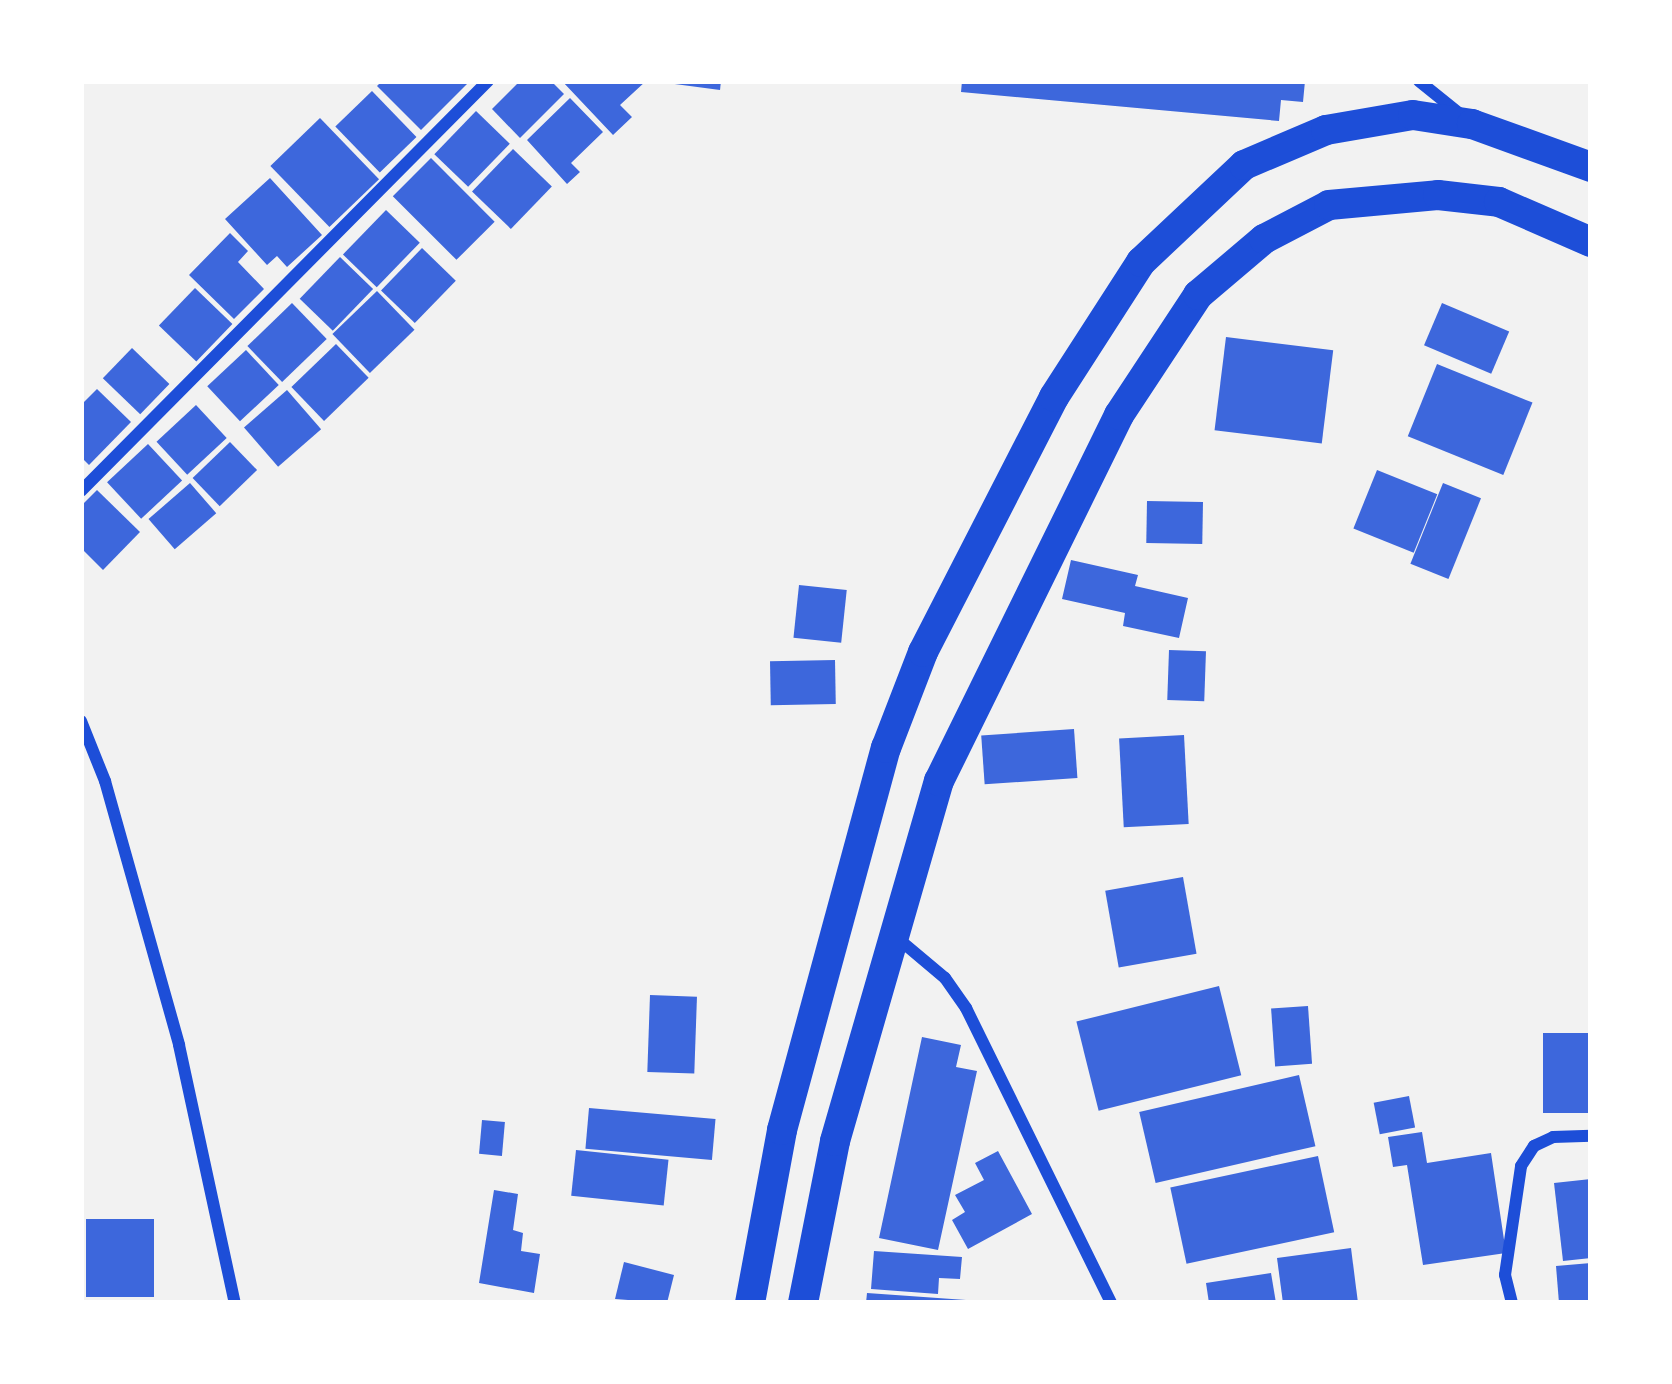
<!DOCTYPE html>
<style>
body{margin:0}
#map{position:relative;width:1672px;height:1384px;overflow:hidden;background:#f2f2f2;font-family:"Exo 2",sans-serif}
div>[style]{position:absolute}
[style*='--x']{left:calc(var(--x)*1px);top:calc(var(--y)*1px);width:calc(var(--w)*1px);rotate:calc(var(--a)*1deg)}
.building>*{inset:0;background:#3d67dc;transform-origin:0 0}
.minor>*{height:12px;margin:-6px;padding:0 6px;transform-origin:6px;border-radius:6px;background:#1d4ed8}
.trunk>*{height:30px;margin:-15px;padding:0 15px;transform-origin:15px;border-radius:15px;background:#1d4ed8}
span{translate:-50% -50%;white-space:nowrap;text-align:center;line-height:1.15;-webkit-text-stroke:9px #fff;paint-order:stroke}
.frame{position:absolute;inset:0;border:84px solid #fff;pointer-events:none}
</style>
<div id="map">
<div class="building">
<div style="clip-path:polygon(382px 81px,470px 81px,421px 130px,377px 86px)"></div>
<div style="clip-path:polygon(520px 81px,551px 81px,564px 94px,520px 138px,492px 109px)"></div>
<div style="clip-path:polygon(562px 81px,646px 81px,620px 105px,632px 117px,613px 135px)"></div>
<div style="clip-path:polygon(652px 81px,721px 81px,720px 90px)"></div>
<div style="clip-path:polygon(962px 81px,1305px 81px,1303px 102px,1281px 100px,1279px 121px,961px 92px)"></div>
<div style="left:372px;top:91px;width:64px;height:51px;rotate:46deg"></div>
<div style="clip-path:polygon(570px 98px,603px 132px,571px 163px,580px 172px,567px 184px,527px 140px)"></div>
<div style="left:476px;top:111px;width:47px;height:60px;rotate:44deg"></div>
<div style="left:320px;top:118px;width:85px;height:69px;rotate:46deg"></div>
<div style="left:513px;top:149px;width:54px;height:59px;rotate:44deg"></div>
<div style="left:431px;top:158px;width:90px;height:54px;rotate:45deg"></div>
<div style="clip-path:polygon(270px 178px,322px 235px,287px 267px,277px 256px,267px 265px,225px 219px)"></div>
<div style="left:386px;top:210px;width:47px;height:62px;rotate:44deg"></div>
<div style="clip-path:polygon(230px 233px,248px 251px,238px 262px,264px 289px,234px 319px,189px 275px)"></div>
<div style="left:422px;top:248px;width:47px;height:59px;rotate:44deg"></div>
<div style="left:340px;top:257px;width:46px;height:58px;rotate:44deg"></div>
<div style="left:195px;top:288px;width:52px;height:52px;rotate:44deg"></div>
<div style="left:377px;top:291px;width:54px;height:62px;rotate:46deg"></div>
<div style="left:292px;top:303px;width:50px;height:62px;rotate:46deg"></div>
<div style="left:1442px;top:303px;width:73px;height:46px;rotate:23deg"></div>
<div style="left:1226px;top:337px;width:108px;height:94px;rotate:7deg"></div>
<div style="left:336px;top:344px;width:47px;height:62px;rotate:46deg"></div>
<div style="left:132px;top:348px;width:52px;height:42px;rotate:44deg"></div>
<div style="left:246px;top:350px;width:48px;height:53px;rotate:47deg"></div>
<div style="left:1437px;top:364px;width:103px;height:78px;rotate:22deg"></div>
<div style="clip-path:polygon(97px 389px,131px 422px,89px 465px,81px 457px,81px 405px)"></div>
<div style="left:287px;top:390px;width:52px;height:57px;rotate:49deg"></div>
<div style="left:196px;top:405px;width:45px;height:54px;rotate:47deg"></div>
<div style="left:230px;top:442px;width:39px;height:52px;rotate:46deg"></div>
<div style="left:148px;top:444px;width:50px;height:56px;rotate:47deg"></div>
<div style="left:1377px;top:470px;width:65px;height:63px;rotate:22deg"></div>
<div style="left:190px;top:483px;width:40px;height:55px;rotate:49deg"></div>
<div style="left:1443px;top:483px;width:41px;height:87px;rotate:22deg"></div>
<div style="clip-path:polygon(97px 490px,140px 532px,103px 570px,81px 548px,81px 506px)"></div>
<div style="left:1147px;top:501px;width:56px;height:42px;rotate:1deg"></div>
<div style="clip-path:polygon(1071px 560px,1138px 575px,1135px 586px,1188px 598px,1179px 638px,1123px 626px,1125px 613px,1062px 599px)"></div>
<div style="left:799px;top:585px;width:48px;height:53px;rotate:6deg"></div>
<div style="left:1169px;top:650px;width:37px;height:50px;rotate:2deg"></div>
<div style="left:835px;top:660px;width:44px;height:65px;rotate:89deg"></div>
<div style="left:1074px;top:729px;width:49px;height:93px;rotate:86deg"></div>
<div style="left:1184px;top:735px;width:89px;height:65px;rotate:87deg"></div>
<div style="left:1183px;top:877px;width:78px;height:79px;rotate:80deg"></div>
<div style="left:1219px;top:986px;width:92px;height:147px;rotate:76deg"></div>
<div style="left:650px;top:995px;width:47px;height:77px;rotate:2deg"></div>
<div style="left:1308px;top:1006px;width:58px;height:37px;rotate:86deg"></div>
<div style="left:1591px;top:1033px;width:80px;height:48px;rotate:90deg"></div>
<div style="clip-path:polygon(922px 1037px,961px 1045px,956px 1067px,977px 1071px,938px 1250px,879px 1238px)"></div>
<div style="left:1299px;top:1075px;width:73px;height:164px;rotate:77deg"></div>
<div style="left:1409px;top:1096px;width:32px;height:36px;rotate:79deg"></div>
<div style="left:589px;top:1108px;width:127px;height:41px;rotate:5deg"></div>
<div style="left:482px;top:1120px;width:23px;height:34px;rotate:5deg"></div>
<div style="clip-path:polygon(1422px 1132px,1427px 1163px,1491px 1153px,1506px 1253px,1423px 1265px,1407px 1165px,1393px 1167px,1388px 1137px)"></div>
<div style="left:576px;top:1150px;width:93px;height:46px;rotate:6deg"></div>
<div style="clip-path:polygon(998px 1151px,1032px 1214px,968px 1249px,952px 1220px,965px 1212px,955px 1195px,984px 1180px,975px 1163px)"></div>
<div style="left:1318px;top:1156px;width:78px;height:151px;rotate:78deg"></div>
<div style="clip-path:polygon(1591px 1179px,1591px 1258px,1563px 1261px,1554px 1183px)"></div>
<div style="clip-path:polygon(494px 1190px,518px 1194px,513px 1230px,523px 1233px,521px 1251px,540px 1254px,534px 1293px,479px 1283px)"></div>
<div style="left:154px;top:1219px;width:78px;height:68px;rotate:90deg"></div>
<div style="clip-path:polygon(1351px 1248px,1358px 1303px,1283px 1303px,1277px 1258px)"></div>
<div style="clip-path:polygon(874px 1251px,962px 1257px,960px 1279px,939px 1278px,938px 1294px,871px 1289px)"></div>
<div style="clip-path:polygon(624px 1262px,674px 1275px,667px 1303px,615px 1299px)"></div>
<div style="clip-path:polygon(1591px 1263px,1591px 1303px,1559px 1303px,1556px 1266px)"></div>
<div style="clip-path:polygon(1271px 1273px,1276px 1303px,1209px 1303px,1206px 1283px)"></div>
<div style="clip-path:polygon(867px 1293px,966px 1300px,966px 1303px,866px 1303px)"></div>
</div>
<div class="minor">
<div style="--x:1419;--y:81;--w:53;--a:38.8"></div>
<div style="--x:81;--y:491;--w:578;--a:-45.21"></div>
<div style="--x:81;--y:721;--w:65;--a:68.2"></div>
<div style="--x:105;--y:781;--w:274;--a:74.3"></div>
<div style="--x:179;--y:1045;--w:264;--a:77.8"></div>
<div style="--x:895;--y:936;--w:65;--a:40"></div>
<div style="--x:945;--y:978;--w:37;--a:55"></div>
<div style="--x:966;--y:1008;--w:329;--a:63.8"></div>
<div style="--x:1512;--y:1303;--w:29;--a:-104"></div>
<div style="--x:1505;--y:1275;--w:110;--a:-81.6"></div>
<div style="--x:1521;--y:1166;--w:24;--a:-57"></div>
<div style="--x:1534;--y:1146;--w:21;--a:-25"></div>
<div style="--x:1553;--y:1137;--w:38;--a:-2"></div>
</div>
<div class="trunk">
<div style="--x:750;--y:1303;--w:176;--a:-79.5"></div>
<div style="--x:782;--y:1130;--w:396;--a:-74.8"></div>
<div style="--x:886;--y:748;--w:103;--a:-68.9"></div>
<div style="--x:923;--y:652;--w:287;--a:-62.8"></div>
<div style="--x:1054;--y:397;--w:161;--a:-57.2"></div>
<div style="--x:1141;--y:262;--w:141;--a:-43.3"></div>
<div style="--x:1244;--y:165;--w:89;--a:-23.1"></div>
<div style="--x:1326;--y:130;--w:88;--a:-9.8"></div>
<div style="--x:1413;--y:115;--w:60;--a:8.7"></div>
<div style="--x:1472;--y:124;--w:127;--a:19.9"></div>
<div style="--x:803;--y:1303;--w:165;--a:-78.8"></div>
<div style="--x:835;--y:1141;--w:375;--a:-73.9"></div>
<div style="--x:939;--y:781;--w:408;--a:-63.8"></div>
<div style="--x:1119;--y:415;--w:144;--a:-56.6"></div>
<div style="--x:1198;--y:295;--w:87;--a:-40.3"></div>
<div style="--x:1264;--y:239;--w:73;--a:-27.6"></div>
<div style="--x:1329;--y:205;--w:109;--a:-5.2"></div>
<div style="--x:1438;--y:195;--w:61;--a:6.5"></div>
<div style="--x:1499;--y:202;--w:100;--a:23.5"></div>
</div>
<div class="frame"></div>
</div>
